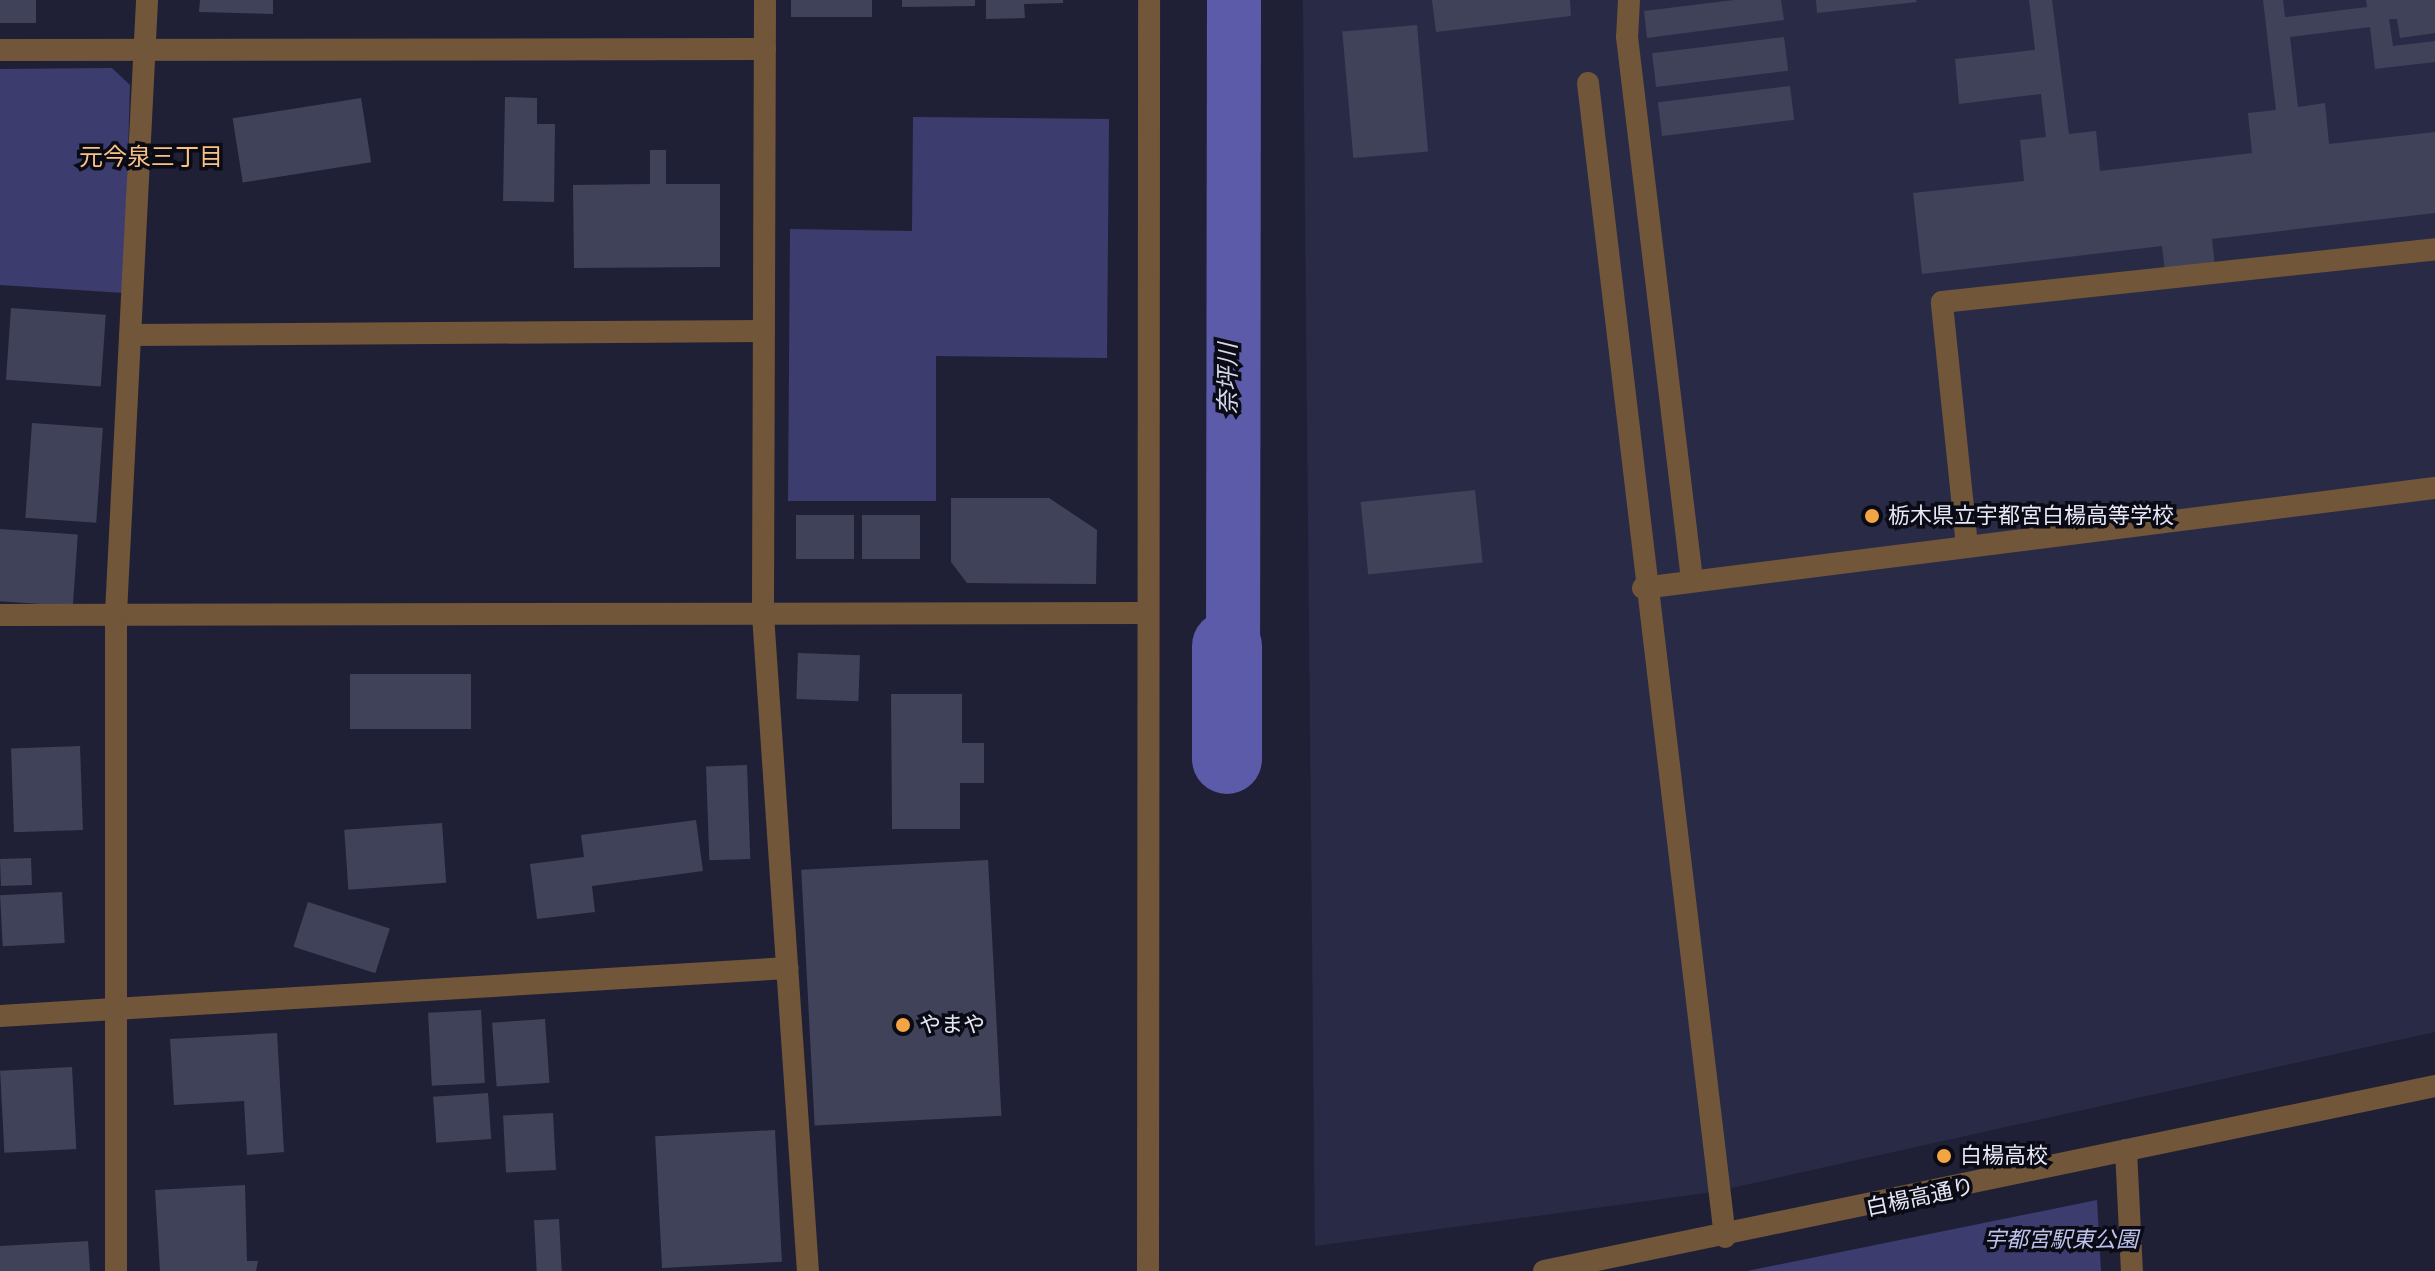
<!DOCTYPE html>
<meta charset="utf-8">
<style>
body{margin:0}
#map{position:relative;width:2435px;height:1271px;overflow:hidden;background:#1f2036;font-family:Merriweather,"Noto Sans JP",serif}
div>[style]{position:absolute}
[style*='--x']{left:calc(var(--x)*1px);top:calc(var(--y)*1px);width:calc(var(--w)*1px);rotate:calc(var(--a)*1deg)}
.built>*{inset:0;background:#292a46}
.green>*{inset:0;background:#3c3c6f}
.water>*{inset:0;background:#5c5baa}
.river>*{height:70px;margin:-35px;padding:0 35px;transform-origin:35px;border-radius:35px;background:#5c5baa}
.building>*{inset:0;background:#40425a;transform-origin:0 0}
.service>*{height:22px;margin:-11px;padding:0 11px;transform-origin:11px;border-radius:11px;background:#715639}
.minor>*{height:22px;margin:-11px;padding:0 11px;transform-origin:11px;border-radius:11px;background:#715639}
.tertiary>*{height:22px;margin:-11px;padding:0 11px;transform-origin:11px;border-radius:11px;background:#715639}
.dots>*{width:22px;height:22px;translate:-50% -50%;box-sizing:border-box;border:4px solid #0a0b14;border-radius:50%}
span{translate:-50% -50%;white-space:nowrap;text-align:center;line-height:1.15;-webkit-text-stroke:7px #0a0b14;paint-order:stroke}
.poi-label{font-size:22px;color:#e7e8f7}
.left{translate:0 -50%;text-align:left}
.street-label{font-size:22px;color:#e7e8f7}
.park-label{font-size:22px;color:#bec2ed;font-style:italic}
.neighbourhood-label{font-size:24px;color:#f9c285}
.water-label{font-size:24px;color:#d5d7ed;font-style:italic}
</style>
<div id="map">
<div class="built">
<div style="clip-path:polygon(1303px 0,2435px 0,2435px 1032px,1713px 1192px,1315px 1246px)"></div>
</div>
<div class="green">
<div style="clip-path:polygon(112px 68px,130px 85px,124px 293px,0 285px,0 69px)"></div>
<div style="clip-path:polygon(913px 117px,1109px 119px,1107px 358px,936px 356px,936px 501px,788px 501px,790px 229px,912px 231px)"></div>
<div style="clip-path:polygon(2097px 1200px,2101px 1271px,1747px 1271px)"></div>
</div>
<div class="water">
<div style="clip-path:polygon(1207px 0,1261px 0,1260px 688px,1247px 745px,1211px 743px,1206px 663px)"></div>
</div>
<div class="river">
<div style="--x:1227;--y:759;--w:113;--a:-90"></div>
</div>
<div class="building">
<div style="left:0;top:0;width:36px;height:23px"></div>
<div style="clip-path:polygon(200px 0,273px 0,273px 14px,199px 12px)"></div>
<div style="left:791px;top:0;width:81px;height:17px"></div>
<div style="clip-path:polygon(902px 0,975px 0,975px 6px,902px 7px)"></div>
<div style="clip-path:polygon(986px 0,1063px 0,1063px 3px,1024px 4px,1025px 18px,986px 19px)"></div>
<div style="clip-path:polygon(1432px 0,1570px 0,1571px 16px,1436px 32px)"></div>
<div style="clip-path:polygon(1734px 0,1781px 0,1784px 20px,1647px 38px,1644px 11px)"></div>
<div style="clip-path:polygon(1816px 0,1916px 0,1917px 2px,1817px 13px)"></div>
<div style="clip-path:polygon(2029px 0,2052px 0,2069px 134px,2096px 131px,2100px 171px,2252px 153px,2248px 113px,2276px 110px,2263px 0,2283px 0,2285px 17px,2367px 7px,2366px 0,2435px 0,2435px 33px,2400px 38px,2397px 19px,2389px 19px,2393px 46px,2435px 41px,2435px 62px,2375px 69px,2370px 27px,2290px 37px,2298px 107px,2325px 103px,2329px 144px,2435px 132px,2435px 213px,2212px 239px,2215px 267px,2165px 272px,2162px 246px,1922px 274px,1913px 193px,2024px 181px,2020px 140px,2046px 137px,2041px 94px,1959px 104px,1955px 59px,2035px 50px)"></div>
<div style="left:1417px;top:25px;width:127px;height:75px;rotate:85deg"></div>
<div style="left:1784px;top:37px;width:34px;height:133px;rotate:83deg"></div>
<div style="left:1790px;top:86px;width:34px;height:133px;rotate:83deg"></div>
<div style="clip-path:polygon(505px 97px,537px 98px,537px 124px,555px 124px,554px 202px,503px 201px)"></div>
<div style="left:361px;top:98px;width:65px;height:130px;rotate:81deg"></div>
<div style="clip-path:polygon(650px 150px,666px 150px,666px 184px,720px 184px,720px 267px,574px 268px,573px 185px,650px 184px)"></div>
<div style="left:11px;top:308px;width:95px;height:72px;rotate:4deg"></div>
<div style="left:32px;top:423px;width:71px;height:95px;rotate:4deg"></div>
<div style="left:1475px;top:490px;width:73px;height:115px;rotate:84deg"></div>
<div style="clip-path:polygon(951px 498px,1049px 498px,1097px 530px,1096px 584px,967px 583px,951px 562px)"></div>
<div style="left:796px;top:515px;width:58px;height:44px"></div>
<div style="left:862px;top:515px;width:58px;height:44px"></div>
<div style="left:0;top:529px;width:78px;height:72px;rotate:4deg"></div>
<div style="left:798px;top:653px;width:62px;height:46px;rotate:2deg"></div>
<div style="left:350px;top:674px;width:121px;height:55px"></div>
<div style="clip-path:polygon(891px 694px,962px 694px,962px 743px,984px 743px,984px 783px,960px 783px,960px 829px,892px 829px)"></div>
<div style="left:80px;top:746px;width:84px;height:69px;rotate:88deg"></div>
<div style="left:747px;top:765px;width:94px;height:41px;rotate:88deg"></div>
<div style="clip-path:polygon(696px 820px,703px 871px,592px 886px,595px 912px,537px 919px,530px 864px,584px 857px,581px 835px)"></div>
<div style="left:442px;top:823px;width:60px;height:98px;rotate:86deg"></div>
<div style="left:31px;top:858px;width:27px;height:31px;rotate:88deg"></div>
<div style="left:988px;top:860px;width:256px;height:187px;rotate:87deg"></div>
<div style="left:62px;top:892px;width:51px;height:62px;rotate:87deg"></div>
<div style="left:308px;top:902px;width:86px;height:47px;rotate:18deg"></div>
<div style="left:481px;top:1010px;width:73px;height:53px;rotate:87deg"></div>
<div style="left:545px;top:1019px;width:64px;height:53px;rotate:86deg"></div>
<div style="clip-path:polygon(277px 1033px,284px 1152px,247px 1155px,244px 1101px,174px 1105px,170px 1039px)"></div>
<div style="left:72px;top:1067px;width:82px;height:72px;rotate:87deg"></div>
<div style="left:488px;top:1093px;width:46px;height:55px;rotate:86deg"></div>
<div style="left:553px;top:1113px;width:57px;height:50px;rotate:87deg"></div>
<div style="left:775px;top:1130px;width:132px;height:120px;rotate:87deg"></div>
<div style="clip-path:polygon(245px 1185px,247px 1261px,258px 1261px,256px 1271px,160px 1271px,155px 1190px)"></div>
<div style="left:559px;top:1219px;width:52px;height:25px;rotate:87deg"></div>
<div style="clip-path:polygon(88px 1241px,90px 1271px,0 1271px,0 1246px)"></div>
</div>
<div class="service">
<div style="--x:1629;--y:0;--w:37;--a:93"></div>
<div style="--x:1627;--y:37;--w:547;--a:83.17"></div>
<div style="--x:1588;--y:83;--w:1162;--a:83.23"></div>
<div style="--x:1967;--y:546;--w:245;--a:-95.9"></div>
<div style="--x:1942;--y:302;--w:496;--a:-6.1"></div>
<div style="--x:1643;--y:588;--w:798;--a:-7.2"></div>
</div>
<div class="minor">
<div style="--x:765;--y:0;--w:615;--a:90.19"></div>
<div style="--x:763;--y:615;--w:658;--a:86.08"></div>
<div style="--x:0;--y:50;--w:765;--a:-0.07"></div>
<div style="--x:130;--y:335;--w:634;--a:-0.36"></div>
<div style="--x:0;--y:615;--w:1148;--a:-0.1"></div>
<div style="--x:0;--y:1016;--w:789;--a:-3.49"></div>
<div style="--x:116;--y:1271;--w:658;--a:-90"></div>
<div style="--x:116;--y:613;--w:614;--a:-87.1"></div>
</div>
<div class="tertiary">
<div style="--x:2126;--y:1150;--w:121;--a:87.2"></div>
<div style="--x:1148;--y:1271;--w:1271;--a:-89.95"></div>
<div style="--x:1544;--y:1271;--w:910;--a:-11.73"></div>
</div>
<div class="dots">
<div style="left:1872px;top:516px;background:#f3a443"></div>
<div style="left:903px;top:1025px;background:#f3a443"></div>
<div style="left:1944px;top:1156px;background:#f3a443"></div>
</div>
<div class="poi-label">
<span class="left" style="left:1888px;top:516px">栃木県立宇都宮白楊高等学校</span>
<span class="left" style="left:919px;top:1025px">やまや</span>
<span class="left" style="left:1960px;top:1156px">白楊高校</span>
</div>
<div class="street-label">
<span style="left:1920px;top:1197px;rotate:-12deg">白楊高通り</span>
</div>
<div class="park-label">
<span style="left:2061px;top:1240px">宇都宮駅東公園</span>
</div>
<div class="neighbourhood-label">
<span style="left:151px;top:157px">元今泉三丁目</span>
</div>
<div class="water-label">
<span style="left:1228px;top:379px;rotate:-90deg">奈坪川</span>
</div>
</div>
